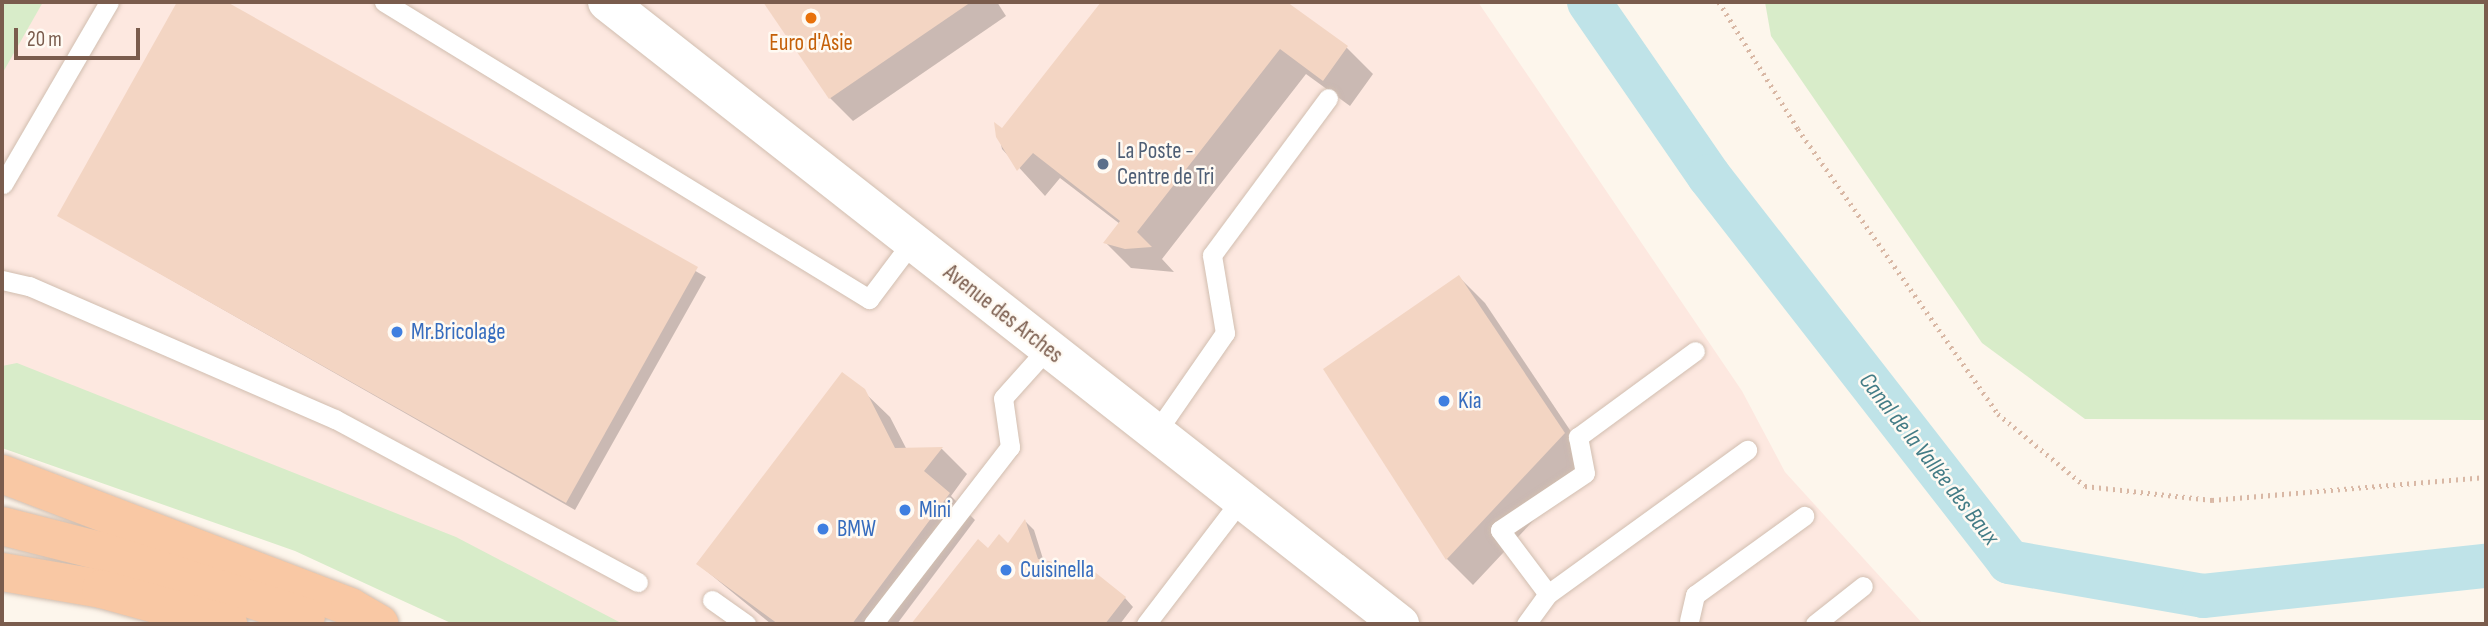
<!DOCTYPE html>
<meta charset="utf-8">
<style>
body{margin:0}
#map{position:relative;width:2488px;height:626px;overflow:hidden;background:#fdf6ec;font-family:"Sofia Sans Condensed",sans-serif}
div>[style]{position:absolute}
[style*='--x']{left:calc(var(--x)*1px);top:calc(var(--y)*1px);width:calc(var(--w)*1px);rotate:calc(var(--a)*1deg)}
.commercial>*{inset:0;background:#fde8e0}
.green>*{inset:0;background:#d8ecc9}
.shadow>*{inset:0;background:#0003}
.canal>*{height:44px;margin:-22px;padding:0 22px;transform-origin:22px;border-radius:22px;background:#bfe3e8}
.building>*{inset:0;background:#f3d5c3}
.path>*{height:4.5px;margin-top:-2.25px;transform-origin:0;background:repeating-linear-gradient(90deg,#d9b8a5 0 2px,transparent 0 7px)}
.roads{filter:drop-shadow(0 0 2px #d1beb0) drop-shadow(0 0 2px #d1beb0)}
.service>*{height:19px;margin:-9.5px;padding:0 9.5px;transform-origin:9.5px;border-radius:9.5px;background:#fff}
.minor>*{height:38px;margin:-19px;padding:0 19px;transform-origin:19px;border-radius:19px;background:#fff}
.trunk>*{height:38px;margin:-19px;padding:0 19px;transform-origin:19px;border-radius:19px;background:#f9c8a4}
.dots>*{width:19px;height:19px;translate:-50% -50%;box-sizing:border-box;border:4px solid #fffaf3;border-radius:50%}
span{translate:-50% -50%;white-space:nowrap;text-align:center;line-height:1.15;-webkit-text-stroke:5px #fffaf3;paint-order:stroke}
.food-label{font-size:23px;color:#c56008}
.service-label{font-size:23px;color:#4e5e75}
.left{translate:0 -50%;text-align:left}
.street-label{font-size:23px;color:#7a5c4d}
.shop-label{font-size:23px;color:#366cbe}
.water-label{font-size:24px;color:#437c86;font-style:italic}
.frame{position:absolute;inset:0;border:4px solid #7a5c4d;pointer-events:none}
.scale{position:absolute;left:14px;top:28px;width:126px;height:32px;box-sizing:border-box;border:4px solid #7a5c4d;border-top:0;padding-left:9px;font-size:21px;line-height:24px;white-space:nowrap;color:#7a5c4d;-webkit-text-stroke:5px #fffaf3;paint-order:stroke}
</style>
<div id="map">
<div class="commercial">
<div style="clip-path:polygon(2px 2px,1478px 2px,1742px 391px,1785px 472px,1923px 624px,540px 624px,2px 377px)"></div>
</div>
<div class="green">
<div style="clip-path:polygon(2px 2px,43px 2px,2px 74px)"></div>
<div style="clip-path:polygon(1765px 2px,2486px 2px,2486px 420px,2085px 419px,1982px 343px,1771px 36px)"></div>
<div style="clip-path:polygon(17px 363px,456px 537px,623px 624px,453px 624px,295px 551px,2px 448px,2px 366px)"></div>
</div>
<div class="shadow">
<div style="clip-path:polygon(179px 2px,223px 2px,706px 277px,575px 510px,59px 216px)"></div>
<div style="clip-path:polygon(765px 2px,997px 2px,1006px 16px,853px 121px,830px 98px)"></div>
<div style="clip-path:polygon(1103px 2px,1216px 2px,1221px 6px,1224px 2px,1285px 2px,1347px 48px,1373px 74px,1350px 106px,1306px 74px,1162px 259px,1174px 272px,1131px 268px,1106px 243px,1120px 224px,1060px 178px,1045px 196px,1002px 149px,997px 126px,1003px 130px)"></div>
<div style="clip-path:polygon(1459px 277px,1485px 303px,1590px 460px,1473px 585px,1447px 559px,1325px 370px)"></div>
<div style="clip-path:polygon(863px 391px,890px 417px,907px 450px,942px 449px,967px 474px,951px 496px,975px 520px,897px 624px,771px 624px,698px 564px)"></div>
<div style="clip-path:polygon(1026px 522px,1034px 530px,1044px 562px,1125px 598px,1133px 607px,1120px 624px,913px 624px,978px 541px,988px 550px,1008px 545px)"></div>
</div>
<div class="canal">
<div style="--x:1589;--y:2;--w:211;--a:55.4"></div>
<div style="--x:1709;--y:176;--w:489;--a:52.1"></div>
<div style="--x:2009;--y:562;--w:197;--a:9.9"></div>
<div style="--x:2203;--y:596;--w:285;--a:-6.1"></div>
</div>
<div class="building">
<div style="clip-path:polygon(177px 2px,227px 2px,698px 267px,566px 503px,57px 216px)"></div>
<div style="clip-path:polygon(763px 2px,971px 2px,829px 99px)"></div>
<div style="clip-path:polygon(1101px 2px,1287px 2px,1348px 46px,1323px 81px,1280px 49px,1137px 232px,1152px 247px,1125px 249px,1103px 243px,1120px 221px,1033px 153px,1017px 171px,996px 137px,994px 122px,1002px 128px)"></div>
<div style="clip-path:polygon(1459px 275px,1565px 433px,1446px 560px,1323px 369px)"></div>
<div style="clip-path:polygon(842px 372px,865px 389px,895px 448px,943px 447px,924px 471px,950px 493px,852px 624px,778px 624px,696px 564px)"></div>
<div style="clip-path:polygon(1025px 519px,1038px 559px,1091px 569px,1126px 597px,1105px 624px,911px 624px,978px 539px,988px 548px,999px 534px,1008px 543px)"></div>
</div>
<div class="path">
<div style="--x:1719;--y:2;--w:150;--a:58.1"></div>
<div style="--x:1798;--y:129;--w:348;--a:54.9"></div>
<div style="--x:1998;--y:414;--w:113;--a:39.6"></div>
<div style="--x:2085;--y:486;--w:128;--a:6.3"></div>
<div style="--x:2212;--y:500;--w:275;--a:-4.8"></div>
</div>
<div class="roads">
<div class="service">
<div style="--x:384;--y:2;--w:569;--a:31.48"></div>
<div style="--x:869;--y:299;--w:71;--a:-53"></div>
<div style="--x:3;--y:184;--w:211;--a:-59.8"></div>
<div style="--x:2;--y:280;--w:28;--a:13"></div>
<div style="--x:29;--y:286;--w:334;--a:23.5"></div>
<div style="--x:335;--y:419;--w:344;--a:28.3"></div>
<div style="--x:1155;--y:434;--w:123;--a:-55.3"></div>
<div style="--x:1225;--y:333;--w:79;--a:-99.5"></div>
<div style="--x:1212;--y:255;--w:195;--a:-53.5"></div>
<div style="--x:1548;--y:594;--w:80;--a:-126.9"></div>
<div style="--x:1500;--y:530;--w:102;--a:-33.8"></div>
<div style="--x:1585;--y:473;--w:37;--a:-101"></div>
<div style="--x:1578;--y:437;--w:145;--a:-36.3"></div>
<div style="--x:712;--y:600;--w:42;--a:35.2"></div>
<div style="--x:1689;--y:621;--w:27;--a:-77"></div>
<div style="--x:1695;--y:595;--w:135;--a:-35.9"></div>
<div style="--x:873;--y:624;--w:224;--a:-52.3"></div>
<div style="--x:1010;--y:447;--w:49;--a:-98.1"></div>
<div style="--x:1003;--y:398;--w:66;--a:-48.1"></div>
<div style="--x:1146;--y:624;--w:155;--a:-52.6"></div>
<div style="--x:1526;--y:624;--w:37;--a:-54"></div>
<div style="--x:1548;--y:594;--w:246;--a:-35.9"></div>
<div style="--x:1815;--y:624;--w:61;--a:-38.4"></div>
</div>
<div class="minor">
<div style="--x:607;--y:2;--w:1008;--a:38.11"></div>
</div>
<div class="trunk">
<div style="--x:2;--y:474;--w:373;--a:20.9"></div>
<div style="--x:350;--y:607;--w:34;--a:30"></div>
<div style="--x:2;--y:526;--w:105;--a:14.3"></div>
<div style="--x:104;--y:552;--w:212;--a:17.8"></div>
<div style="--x:2;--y:572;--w:100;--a:9.7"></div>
<div style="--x:101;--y:589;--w:132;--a:15.4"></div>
</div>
</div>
<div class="dots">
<div style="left:811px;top:18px;background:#e8710a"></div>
<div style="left:1103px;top:164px;background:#5c6f8a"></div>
<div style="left:397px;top:332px;background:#3f7fe0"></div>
<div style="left:1444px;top:401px;background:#3f7fe0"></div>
<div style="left:905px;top:510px;background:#3f7fe0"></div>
<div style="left:823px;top:529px;background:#3f7fe0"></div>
<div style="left:1006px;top:570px;background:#3f7fe0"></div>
</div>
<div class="food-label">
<span style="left:811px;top:43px">Euro d'Asie</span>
</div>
<div class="service-label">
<span class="left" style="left:1117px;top:164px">La Poste -<br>Centre de Tri</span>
</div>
<div class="street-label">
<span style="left:1003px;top:314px;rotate:38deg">Avenue des Arches</span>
</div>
<div class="shop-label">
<span class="left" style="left:411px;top:332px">Mr.Bricolage</span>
<span class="left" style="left:1458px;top:401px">Kia</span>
<span class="left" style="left:919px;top:510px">Mini</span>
<span class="left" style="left:837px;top:529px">BMW</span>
<span class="left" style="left:1020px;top:570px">Cuisinella</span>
</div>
<div class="water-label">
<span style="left:1929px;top:459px;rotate:52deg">Canal de la Vallée des Baux</span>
</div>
<div class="frame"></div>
<div class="scale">20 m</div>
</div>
